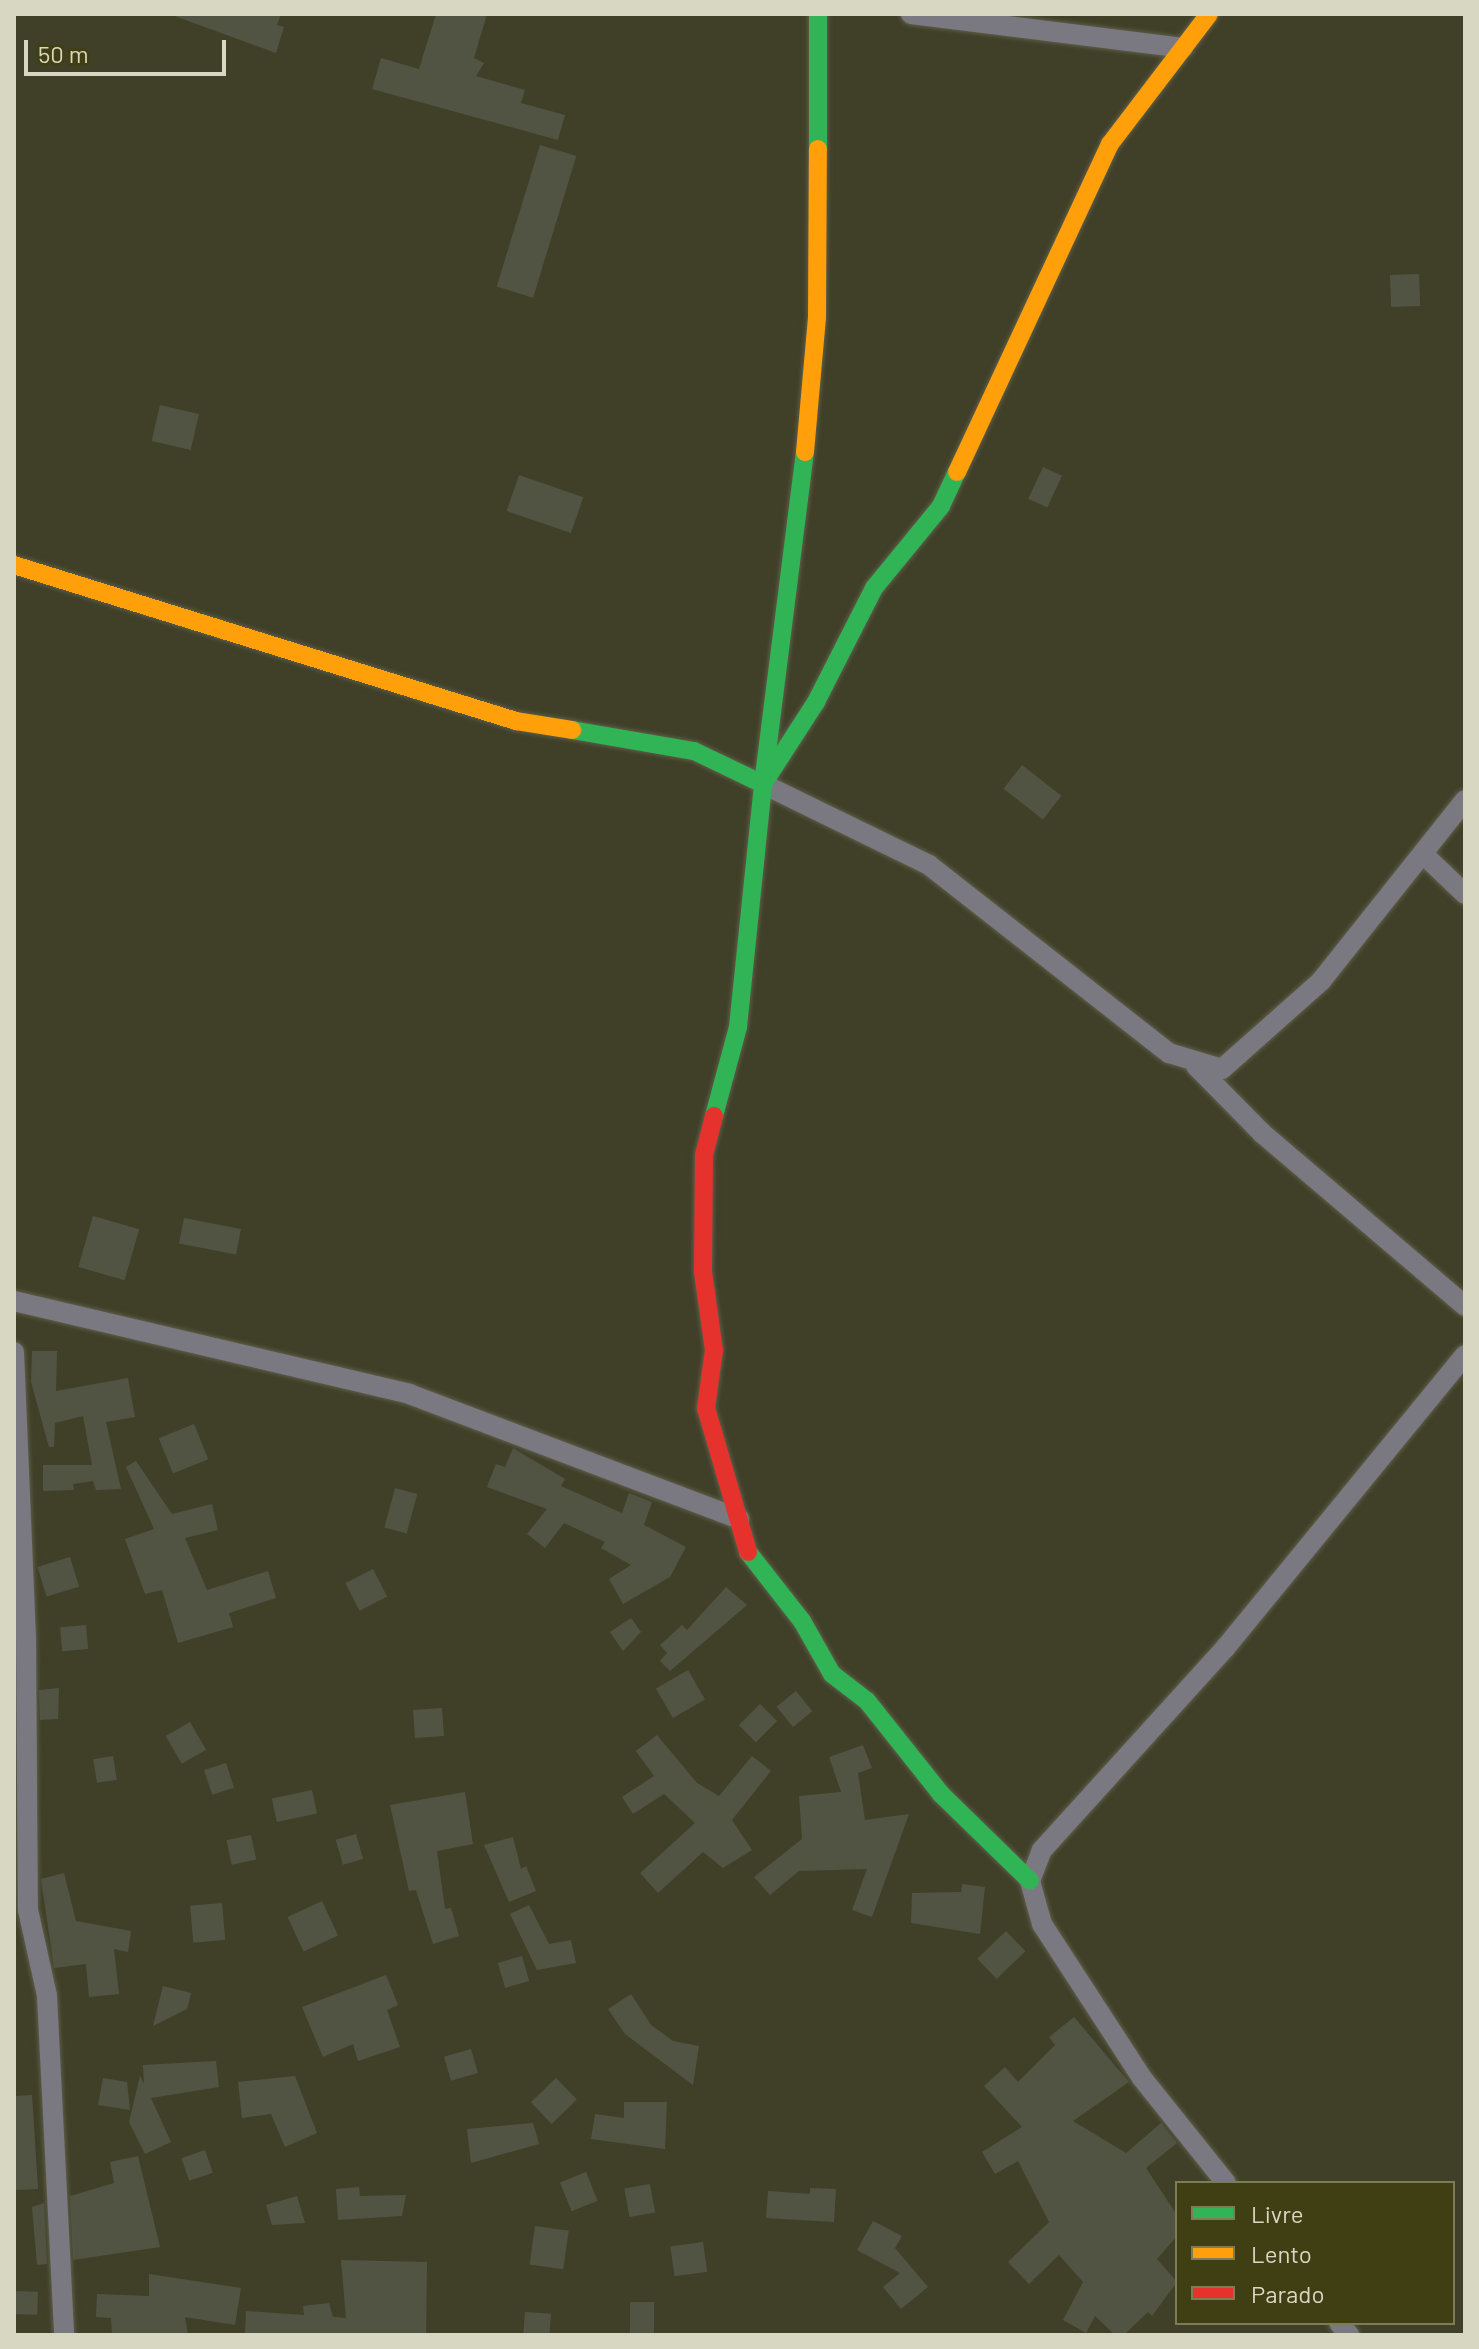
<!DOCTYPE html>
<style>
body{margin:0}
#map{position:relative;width:1479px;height:2349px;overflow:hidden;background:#404029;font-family:Barlow,sans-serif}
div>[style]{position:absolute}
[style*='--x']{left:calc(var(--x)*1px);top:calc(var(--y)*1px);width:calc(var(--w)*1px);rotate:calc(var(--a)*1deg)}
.building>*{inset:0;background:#525443;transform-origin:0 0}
.roads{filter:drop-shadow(0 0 2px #5d5d49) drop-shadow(0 0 2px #5d5d49)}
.street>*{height:20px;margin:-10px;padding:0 10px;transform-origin:10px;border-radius:10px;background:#7a7981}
.fast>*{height:18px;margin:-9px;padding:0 9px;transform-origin:9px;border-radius:9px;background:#30b455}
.slow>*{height:18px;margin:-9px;padding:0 9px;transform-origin:9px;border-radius:9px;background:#ff9f0a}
.jam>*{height:18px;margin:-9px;padding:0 9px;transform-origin:9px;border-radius:9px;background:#e5322d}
span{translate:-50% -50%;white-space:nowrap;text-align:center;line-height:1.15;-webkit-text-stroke:6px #403e13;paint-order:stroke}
.frame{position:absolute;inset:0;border:16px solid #d8d8c2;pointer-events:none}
.legend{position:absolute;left:1175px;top:2181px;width:280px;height:144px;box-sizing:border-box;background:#403e13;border:2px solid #7d7c59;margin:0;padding:10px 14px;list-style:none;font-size:24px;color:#d8d8c2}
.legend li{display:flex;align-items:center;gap:16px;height:40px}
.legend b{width:40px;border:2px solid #7d7c59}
.scale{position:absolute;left:24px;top:40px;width:202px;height:36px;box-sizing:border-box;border:4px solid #d8d8c2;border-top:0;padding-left:10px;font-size:24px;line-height:28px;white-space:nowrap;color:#d8d8c2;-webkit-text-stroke:6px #403e13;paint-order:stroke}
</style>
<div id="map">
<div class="building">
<div style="clip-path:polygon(169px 14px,281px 14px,277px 25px,284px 27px,276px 53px)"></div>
<div style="clip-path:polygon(436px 14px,487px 14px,474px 58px,484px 63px,476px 76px,525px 90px,521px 103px,565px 115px,558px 140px,372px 89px,381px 58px,419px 69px)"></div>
<div style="left:540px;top:145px;width:38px;height:148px;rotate:17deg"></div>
<div style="left:1419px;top:274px;width:32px;height:29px;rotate:88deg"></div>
<div style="left:160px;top:405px;width:40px;height:37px;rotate:13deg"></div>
<div style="left:1043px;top:467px;width:21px;height:35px;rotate:25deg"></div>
<div style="left:519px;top:475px;width:68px;height:38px;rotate:19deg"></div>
<div style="left:1022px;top:765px;width:50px;height:30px;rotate:38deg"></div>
<div style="left:93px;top:1216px;width:48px;height:53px;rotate:16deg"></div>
<div style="left:184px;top:1218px;width:58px;height:26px;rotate:11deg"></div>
<div style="clip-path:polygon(32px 1351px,57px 1351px,56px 1391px,128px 1378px,135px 1417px,106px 1422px,121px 1489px,96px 1490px,93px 1481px,73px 1484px,74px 1490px,43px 1491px,43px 1465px,92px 1465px,83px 1416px,55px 1423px,54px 1447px,49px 1447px,31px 1382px)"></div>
<div style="left:194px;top:1424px;width:38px;height:38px;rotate:68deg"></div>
<div style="clip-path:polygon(513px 1448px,565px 1479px,561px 1486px,622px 1513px,629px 1493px,652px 1502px,644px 1525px,686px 1547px,670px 1577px,623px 1604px,609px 1579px,631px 1565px,601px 1548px,605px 1542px,564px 1523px,545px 1548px,527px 1534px,547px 1509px,487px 1487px,496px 1464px,505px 1467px)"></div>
<div style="clip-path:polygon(136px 1461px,172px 1514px,212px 1504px,218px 1530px,185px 1538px,207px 1590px,268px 1571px,276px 1598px,229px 1613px,233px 1627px,178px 1643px,162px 1590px,145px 1594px,125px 1539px,154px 1529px,126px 1467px)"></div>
<div style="left:395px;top:1488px;width:23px;height:41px;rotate:15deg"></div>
<div style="left:70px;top:1557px;width:31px;height:34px;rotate:73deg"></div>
<div style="left:373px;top:1569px;width:31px;height:31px;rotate:63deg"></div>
<div style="clip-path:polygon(726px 1587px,747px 1605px,670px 1671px,660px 1661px,667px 1653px,660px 1645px,682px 1625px,687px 1630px)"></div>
<div style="clip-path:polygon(631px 1618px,641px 1632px,623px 1651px,610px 1632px)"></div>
<div style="left:86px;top:1625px;width:24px;height:26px;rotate:85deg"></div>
<div style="left:688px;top:1670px;width:34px;height:37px;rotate:60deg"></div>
<div style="clip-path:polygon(59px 1688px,58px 1719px,40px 1720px,39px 1690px)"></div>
<div style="left:796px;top:1691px;width:26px;height:25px;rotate:51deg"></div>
<div style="left:760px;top:1704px;width:24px;height:30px;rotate:45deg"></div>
<div style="left:442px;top:1708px;width:28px;height:29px;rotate:86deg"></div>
<div style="left:190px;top:1722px;width:32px;height:28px;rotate:60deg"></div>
<div style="clip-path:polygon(657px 1735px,697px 1783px,719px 1796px,752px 1756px,771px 1771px,732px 1820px,752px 1850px,723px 1868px,703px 1852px,658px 1893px,640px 1873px,695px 1823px,664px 1794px,633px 1814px,622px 1797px,654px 1776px,636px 1751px)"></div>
<div style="clip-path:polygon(863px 1745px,872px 1768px,858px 1773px,865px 1820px,909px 1814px,872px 1917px,852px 1910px,867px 1869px,799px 1871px,770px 1895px,754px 1877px,802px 1839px,799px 1796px,841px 1792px,829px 1757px)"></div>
<div style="left:113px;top:1756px;width:24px;height:20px;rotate:81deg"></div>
<div style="left:226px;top:1763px;width:26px;height:23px;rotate:72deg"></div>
<div style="left:312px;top:1790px;width:24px;height:41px;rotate:78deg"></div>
<div style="clip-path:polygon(465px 1792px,473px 1844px,437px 1851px,445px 1909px,451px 1908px,459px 1936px,433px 1944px,416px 1890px,409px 1891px,390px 1805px)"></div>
<div style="left:356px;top:1834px;width:26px;height:21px;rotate:74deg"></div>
<div style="left:251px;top:1835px;width:25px;height:25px;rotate:78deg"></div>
<div style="clip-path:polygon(513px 1837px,521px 1869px,526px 1866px,536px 1891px,509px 1902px,484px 1845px)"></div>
<div style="clip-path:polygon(64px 1873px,76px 1921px,131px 1931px,128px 1952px,114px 1949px,119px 1994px,89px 1997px,86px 1964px,54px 1968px,41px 1879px)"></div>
<div style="clip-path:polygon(962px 1884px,985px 1887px,980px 1934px,911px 1923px,912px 1893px,961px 1892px)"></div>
<div style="left:322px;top:1901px;width:38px;height:38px;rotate:65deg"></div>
<div style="left:222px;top:1903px;width:37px;height:32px;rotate:85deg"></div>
<div style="clip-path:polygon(529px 1905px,549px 1944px,571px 1940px,576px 1963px,537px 1970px,510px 1914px)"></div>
<div style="left:1006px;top:1931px;width:28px;height:40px;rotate:46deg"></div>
<div style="left:522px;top:1956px;width:26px;height:25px;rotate:74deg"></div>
<div style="clip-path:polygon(386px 1975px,398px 2005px,387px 2010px,400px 2047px,358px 2061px,353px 2044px,323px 2057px,302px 2007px)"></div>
<div style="clip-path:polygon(163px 1986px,191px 1993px,187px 2009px,153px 2026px)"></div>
<div style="clip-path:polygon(631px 1994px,651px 2025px,673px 2041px,699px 2046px,693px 2085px,625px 2034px,608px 2009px)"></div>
<div style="clip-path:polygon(1074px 2017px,1129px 2082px,1073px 2121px,1126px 2153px,1161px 2123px,1177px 2143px,1146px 2168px,1177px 2215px,1177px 2236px,1157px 2259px,1177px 2282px,1152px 2316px,1148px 2312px,1124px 2335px,1115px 2335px,1095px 2316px,1086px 2333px,1063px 2320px,1083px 2282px,1059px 2255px,1029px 2284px,1008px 2262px,1049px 2222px,1018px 2161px,995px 2174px,982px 2152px,1022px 2127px,984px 2086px,1005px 2067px,1018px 2082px,1055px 2045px,1049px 2037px)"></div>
<div style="left:471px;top:2049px;width:25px;height:28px;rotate:74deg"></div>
<div style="clip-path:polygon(216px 2061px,219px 2087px,151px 2098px,171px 2142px,145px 2154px,129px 2122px,140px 2076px,144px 2084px,143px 2065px)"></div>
<div style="clip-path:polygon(295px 2076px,317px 2133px,285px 2147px,271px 2114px,242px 2118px,238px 2082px)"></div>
<div style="clip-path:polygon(103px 2078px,127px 2082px,130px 2110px,98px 2105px)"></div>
<div style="left:556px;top:2078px;width:30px;height:35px;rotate:46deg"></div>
<div style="clip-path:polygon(32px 2095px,38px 2189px,16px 2190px,14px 2096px)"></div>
<div style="clip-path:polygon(624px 2102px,667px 2102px,665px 2149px,591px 2139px,595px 2114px,624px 2118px)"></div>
<div style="clip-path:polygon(533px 2123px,539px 2144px,471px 2163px,467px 2129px)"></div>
<div style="left:205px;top:2150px;width:24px;height:25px;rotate:71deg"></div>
<div style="clip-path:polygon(138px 2156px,160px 2247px,73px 2260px,70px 2196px,114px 2183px,110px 2162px)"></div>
<div style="left:586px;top:2172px;width:31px;height:28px;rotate:68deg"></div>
<div style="left:650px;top:2184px;width:29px;height:26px;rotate:80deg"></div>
<div style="clip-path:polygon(359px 2187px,360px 2196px,406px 2195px,402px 2216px,338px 2220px,336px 2189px)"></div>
<div style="clip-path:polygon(810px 2188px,836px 2189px,834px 2222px,766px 2218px,768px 2191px,810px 2194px)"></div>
<div style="clip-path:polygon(297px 2196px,305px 2223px,272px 2225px,266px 2205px)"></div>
<div style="clip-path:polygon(44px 2203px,47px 2264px,37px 2265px,32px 2207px)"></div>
<div style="clip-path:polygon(873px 2221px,902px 2236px,895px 2248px,928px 2287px,901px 2309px,883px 2287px,900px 2273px,857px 2250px)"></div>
<div style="left:535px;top:2226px;width:34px;height:39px;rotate:8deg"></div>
<div style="left:703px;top:2242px;width:30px;height:33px;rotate:82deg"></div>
<div style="clip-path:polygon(341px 2260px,427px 2262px,426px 2335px,245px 2335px,246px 2311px,304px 2315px,303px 2306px,329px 2303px,333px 2317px,346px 2318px)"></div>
<div style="clip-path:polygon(149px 2274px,241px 2288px,235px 2325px,185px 2317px,188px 2335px,112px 2335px,111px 2318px,96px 2317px,97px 2294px,149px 2296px)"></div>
<div style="left:14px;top:2291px;width:24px;height:23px;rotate:2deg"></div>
<div style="left:630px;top:2302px;width:24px;height:33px"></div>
<div style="left:525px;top:2312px;width:26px;height:23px;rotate:4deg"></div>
</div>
<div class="roads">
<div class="street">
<div style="--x:911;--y:14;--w:274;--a:7.1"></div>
<div style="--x:763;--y:784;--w:185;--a:26"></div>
<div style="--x:929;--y:865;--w:305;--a:38.1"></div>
<div style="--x:1169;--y:1053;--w:55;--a:16.8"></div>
<div style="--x:1222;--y:1069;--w:132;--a:-41.6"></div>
<div style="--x:1321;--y:981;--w:231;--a:-51.5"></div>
<div style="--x:1423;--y:854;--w:58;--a:43.6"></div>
<div style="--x:1196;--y:1066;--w:94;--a:45.4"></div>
<div style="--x:1262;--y:1133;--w:267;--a:40.4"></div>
<div style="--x:14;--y:1301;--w:406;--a:13.2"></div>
<div style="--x:409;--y:1394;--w:353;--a:20.7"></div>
<div style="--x:14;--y:1352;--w:287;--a:87.6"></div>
<div style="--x:26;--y:1639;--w:271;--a:89.6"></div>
<div style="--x:28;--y:1910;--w:88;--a:77.5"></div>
<div style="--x:47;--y:1996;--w:339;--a:87.1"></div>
<div style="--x:1226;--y:2183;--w:134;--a:-128.7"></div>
<div style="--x:1142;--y:2078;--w:184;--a:-123"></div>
<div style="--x:1042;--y:1924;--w:45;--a:-105.6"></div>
<div style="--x:1030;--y:1881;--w:33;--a:-69"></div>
<div style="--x:1042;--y:1850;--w:274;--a:-47.8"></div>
<div style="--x:1226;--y:1647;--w:377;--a:-50.7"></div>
<div style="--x:1339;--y:2323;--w:16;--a:50"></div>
</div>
<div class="fast">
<div style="--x:818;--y:149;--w:135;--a:-90"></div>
<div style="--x:572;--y:730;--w:124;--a:9.8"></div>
<div style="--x:694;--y:751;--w:76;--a:25.6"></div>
<div style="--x:763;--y:784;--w:335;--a:-82.8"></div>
<div style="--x:714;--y:1116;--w:92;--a:-74.9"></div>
<div style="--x:738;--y:1027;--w:244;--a:-84.1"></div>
<div style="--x:763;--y:784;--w:98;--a:-57.1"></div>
<div style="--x:816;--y:702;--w:128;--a:-63"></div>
<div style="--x:874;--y:588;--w:106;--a:-50.7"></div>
<div style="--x:941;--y:506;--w:38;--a:-65"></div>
<div style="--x:748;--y:1552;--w:88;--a:52"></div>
<div style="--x:802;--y:1621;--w:61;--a:60.5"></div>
<div style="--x:832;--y:1674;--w:44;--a:37.6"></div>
<div style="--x:867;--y:1701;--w:119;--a:51.5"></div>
<div style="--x:941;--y:1794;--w:124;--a:44.3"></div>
</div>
<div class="slow">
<div style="--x:805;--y:452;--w:135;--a:-84.9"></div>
<div style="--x:817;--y:318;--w:169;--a:-89.7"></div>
<div style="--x:957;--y:472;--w:362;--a:-65"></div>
<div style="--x:1110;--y:144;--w:163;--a:-52.7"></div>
<div style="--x:14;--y:565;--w:526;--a:17.26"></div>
<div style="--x:516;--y:721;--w:57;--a:9.1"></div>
</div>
<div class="jam">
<div style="--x:714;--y:1116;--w:40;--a:104.4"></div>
<div style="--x:704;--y:1155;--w:117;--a:90.5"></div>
<div style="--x:703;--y:1272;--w:79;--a:82"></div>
<div style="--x:714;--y:1350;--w:59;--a:97.9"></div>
<div style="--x:706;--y:1408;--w:150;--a:73.7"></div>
</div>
</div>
<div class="frame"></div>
<ul class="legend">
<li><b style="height:10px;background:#30b455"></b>Livre</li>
<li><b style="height:10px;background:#ff9f0a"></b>Lento</li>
<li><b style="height:10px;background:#e5322d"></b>Parado</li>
</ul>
<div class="scale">50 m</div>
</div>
